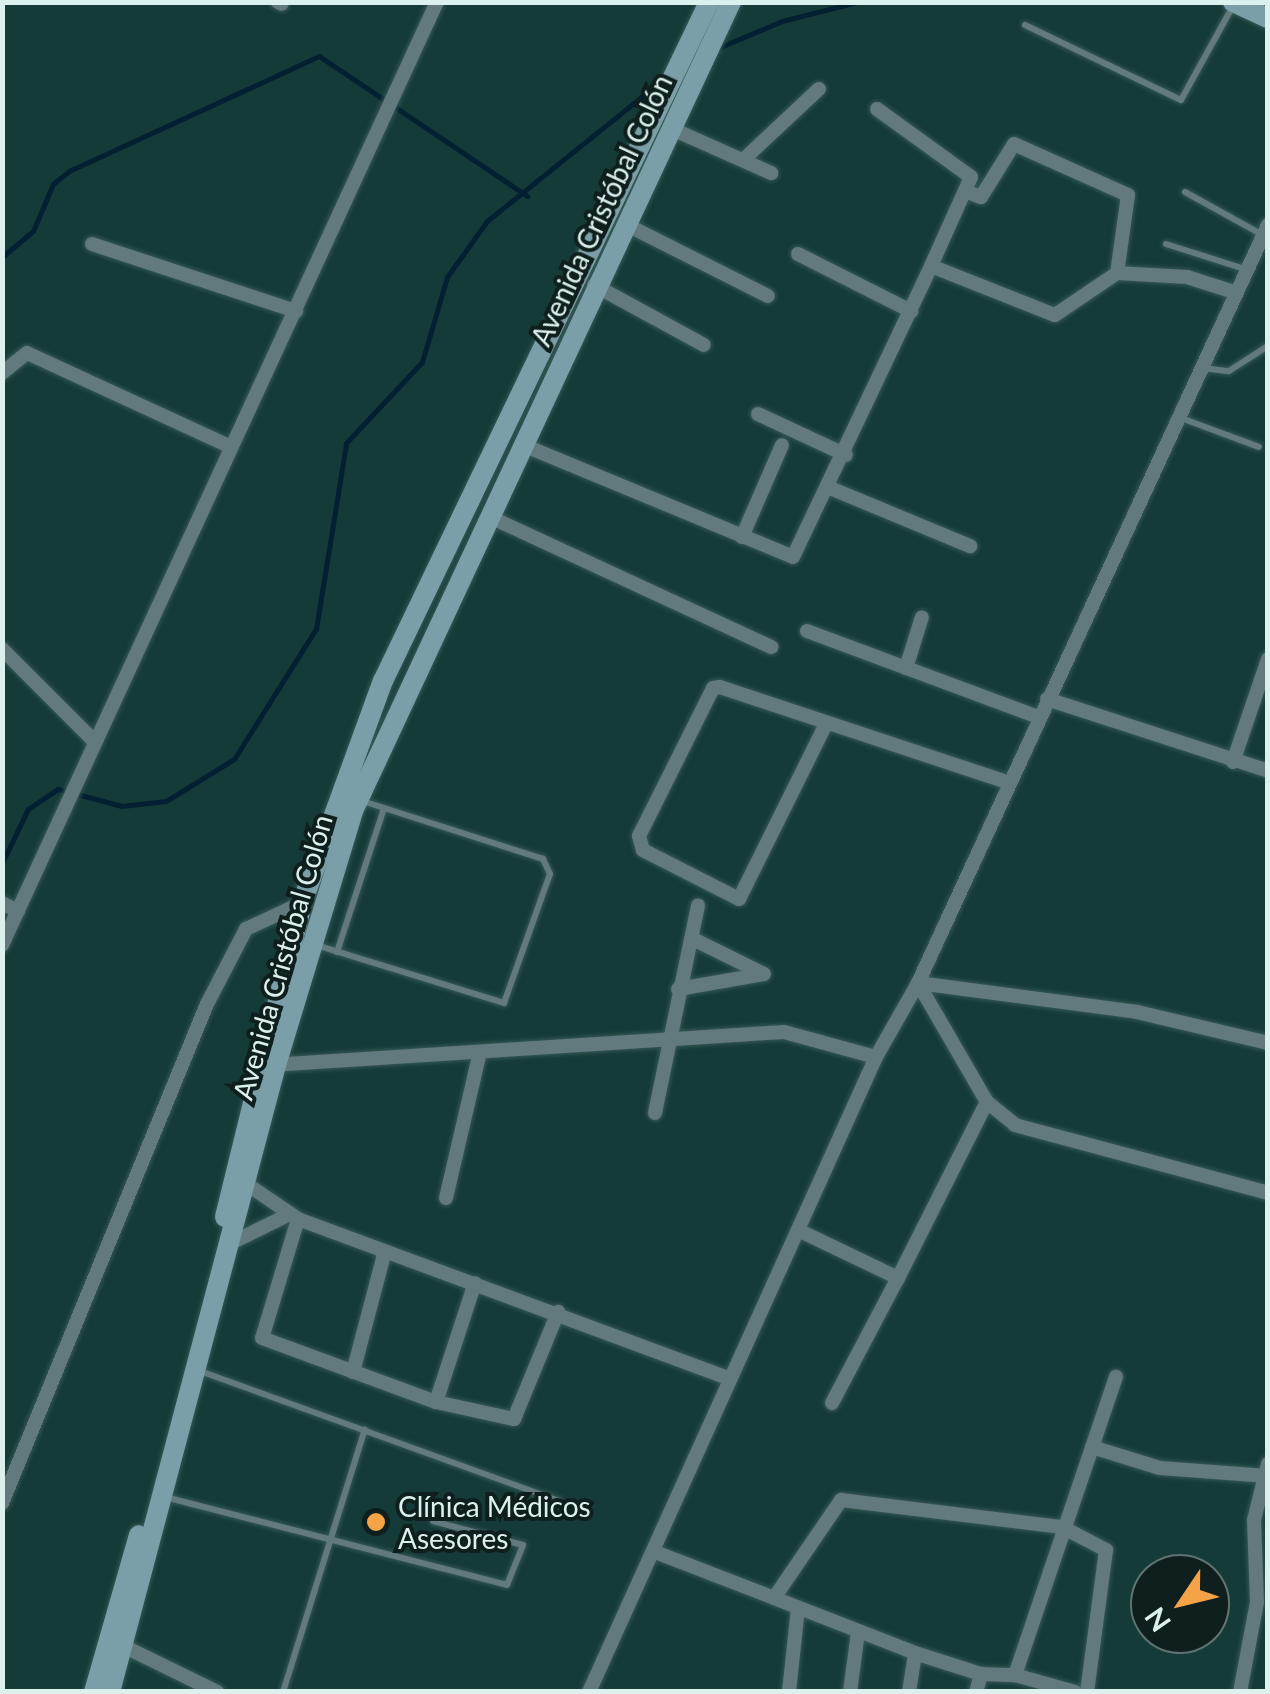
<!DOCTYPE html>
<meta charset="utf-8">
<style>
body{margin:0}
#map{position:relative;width:1270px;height:1694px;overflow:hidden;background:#153b38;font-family:Lato,sans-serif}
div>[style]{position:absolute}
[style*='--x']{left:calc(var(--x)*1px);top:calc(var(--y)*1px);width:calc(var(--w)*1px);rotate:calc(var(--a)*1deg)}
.stream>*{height:5px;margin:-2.5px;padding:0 2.5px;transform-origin:2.5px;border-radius:2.5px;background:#022032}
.roads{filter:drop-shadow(0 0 2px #355855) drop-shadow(0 0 2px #355855)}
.lane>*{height:6px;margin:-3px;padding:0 3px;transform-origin:3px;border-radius:3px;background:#62797e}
.street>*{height:14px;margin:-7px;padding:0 7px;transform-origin:7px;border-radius:7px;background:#62797e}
.secondary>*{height:20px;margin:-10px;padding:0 10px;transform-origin:10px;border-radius:10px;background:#7b9fa8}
.dots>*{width:28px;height:28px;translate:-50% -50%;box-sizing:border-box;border:5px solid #0f1f1e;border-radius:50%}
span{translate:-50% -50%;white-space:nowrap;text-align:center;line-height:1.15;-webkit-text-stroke:8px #0f1f1e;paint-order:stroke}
.street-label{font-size:28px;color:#dcf0ee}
.poi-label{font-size:28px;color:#dcf0ee}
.left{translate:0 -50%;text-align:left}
.frame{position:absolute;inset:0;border:5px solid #dcf0ee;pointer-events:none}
.north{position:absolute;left:1130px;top:1554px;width:100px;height:100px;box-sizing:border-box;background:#0f1f1e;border:2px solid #617371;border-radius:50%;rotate:235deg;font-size:28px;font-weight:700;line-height:40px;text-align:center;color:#dcf0ee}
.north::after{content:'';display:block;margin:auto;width:35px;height:45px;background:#f6a246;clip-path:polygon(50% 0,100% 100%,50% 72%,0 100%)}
</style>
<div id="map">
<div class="stream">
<div style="--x:718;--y:48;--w:69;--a:-22.9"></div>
<div style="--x:782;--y:21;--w:77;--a:-14.2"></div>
<div style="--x:2;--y:257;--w:40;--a:-40"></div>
<div style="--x:33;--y:231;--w:51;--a:-66.9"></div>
<div style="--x:53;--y:184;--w:21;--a:-39"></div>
<div style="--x:69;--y:171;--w:275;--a:-24.7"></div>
<div style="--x:319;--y:56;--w:251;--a:33.9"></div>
<div style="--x:2;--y:863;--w:60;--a:-64.3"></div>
<div style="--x:28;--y:809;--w:36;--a:-34"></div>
<div style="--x:58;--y:789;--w:66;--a:14.9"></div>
<div style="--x:122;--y:806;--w:44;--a:-6.5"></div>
<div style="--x:166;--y:801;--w:80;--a:-31.7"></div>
<div style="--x:234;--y:759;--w:154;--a:-57.8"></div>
<div style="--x:316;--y:629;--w:188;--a:-80.8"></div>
<div style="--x:346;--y:443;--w:111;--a:-46.8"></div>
<div style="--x:422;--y:362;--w:89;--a:-73.6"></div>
<div style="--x:447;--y:277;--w:69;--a:-54.5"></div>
<div style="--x:487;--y:221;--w:228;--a:-38.8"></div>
</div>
<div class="roads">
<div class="lane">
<div style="--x:1025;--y:25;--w:173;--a:25.7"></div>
<div style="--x:1181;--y:100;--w:110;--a:-61.1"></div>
<div style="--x:1185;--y:192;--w:87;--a:28.9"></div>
<div style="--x:1166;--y:244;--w:83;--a:17.6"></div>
<div style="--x:1203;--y:368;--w:26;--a:7"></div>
<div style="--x:1229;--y:371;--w:46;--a:-32.7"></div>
<div style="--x:1181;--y:418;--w:83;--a:20.4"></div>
<div style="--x:316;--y:945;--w:197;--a:17.1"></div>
<div style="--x:504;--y:1003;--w:137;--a:-70.4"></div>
<div style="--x:550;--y:874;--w:17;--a:-115"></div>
<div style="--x:543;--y:859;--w:190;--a:-162.2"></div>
<div style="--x:337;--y:952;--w:151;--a:-71.9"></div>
<div style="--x:200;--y:1371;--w:382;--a:19.9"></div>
<div style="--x:165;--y:1497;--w:353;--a:14.4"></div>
<div style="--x:507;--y:1585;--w:43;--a:-68.2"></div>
<div style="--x:523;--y:1545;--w:93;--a:-165.1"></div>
<div style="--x:283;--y:1692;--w:275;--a:-72.7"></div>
</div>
<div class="street">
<div style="--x:278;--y:2;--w:4;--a:27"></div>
<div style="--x:877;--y:109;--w:116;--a:35.9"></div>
<div style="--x:971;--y:177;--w:98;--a:114.2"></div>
<div style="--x:670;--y:128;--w:111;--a:24"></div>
<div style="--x:743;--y:160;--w:104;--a:-43.1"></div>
<div style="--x:965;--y:191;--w:17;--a:21"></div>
<div style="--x:981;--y:197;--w:62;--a:-58.1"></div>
<div style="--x:1014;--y:144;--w:125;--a:24.1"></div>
<div style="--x:1128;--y:195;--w:79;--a:98"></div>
<div style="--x:625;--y:224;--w:160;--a:26.7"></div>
<div style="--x:92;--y:244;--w:215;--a:18.2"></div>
<div style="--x:798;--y:254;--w:127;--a:26.8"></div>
<div style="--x:594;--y:285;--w:125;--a:28.6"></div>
<div style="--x:2;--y:373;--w:32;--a:-39"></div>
<div style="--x:27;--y:353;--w:225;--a:24.7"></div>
<div style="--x:758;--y:414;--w:97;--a:25"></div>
<div style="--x:523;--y:445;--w:292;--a:22.5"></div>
<div style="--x:793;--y:557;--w:322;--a:-64.6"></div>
<div style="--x:931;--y:266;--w:133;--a:21.6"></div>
<div style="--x:1055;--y:315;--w:75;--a:-34.1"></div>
<div style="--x:1117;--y:273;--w:70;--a:3.3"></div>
<div style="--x:1187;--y:277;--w:49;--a:17.7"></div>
<div style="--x:830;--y:488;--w:152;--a:22.5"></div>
<div style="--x:490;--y:517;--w:310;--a:24.8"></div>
<div style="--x:742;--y:537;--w:100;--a:-66.5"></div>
<div style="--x:807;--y:631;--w:246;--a:20.4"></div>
<div style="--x:2;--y:649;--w:132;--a:45"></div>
<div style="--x:906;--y:668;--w:53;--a:-72.6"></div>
<div style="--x:1047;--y:699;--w:232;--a:18"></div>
<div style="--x:826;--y:724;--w:195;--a:116.4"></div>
<div style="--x:739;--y:899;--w:108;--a:-153"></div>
<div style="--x:643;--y:850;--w:15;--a:-106"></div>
<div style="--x:639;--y:836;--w:165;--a:-63.4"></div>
<div style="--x:713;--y:688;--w:7;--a:-8"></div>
<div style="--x:720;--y:687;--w:302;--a:18.3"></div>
<div style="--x:1233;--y:762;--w:109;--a:-71.2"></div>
<div style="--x:2;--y:903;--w:18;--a:27"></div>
<div style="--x:2;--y:945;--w:1038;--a:-65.24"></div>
<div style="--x:918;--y:983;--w:138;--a:59.9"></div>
<div style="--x:987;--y:1102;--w:36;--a:39"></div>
<div style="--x:1015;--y:1125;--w:262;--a:15"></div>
<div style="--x:918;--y:983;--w:221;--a:7.5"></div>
<div style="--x:1137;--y:1012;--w:135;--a:13.3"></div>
<div style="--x:678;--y:989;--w:87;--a:-9.9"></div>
<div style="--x:764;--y:974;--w:79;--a:-153.8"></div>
<div style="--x:271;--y:1065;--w:514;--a:-3.68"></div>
<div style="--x:784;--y:1032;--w:95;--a:15.2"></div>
<div style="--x:655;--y:1113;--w:212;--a:-78.3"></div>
<div style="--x:248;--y:1185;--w:60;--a:34.2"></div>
<div style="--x:298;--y:1219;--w:458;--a:20.3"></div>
<div style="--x:446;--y:1198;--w:150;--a:-76.9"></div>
<div style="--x:298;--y:1219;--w:124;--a:106.8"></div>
<div style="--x:262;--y:1338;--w:185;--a:20.2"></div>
<div style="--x:436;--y:1402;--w:80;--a:12.3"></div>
<div style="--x:514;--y:1419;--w:116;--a:-67.6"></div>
<div style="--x:798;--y:1230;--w:111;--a:25.6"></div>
<div style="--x:898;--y:1278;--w:197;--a:-63.2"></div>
<div style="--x:231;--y:1243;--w:64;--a:-26.2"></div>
<div style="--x:353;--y:1372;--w:125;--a:-75.2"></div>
<div style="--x:436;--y:1402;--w:125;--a:-71.9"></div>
<div style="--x:832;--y:1403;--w:141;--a:-62.2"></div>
<div style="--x:1092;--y:1447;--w:71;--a:17.2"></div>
<div style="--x:1160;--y:1468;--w:108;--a:4.2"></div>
<div style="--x:2;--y:1503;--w:539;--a:-67.67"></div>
<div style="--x:207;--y:1004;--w:85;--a:-62.5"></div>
<div style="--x:246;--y:929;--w:62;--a:-24.9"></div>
<div style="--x:655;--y:1552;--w:128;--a:21.1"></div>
<div style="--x:774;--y:1598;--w:119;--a:-55.6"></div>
<div style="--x:841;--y:1500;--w:223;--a:7"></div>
<div style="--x:1062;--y:1527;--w:50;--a:27.6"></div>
<div style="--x:1106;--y:1550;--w:143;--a:97.6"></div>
<div style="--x:774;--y:1598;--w:151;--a:21.3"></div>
<div style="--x:915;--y:1653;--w:69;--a:17.7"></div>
<div style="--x:981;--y:1674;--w:34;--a:2"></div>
<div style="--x:115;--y:1642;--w:114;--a:26.1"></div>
<div style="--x:589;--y:1692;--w:697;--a:-65.68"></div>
<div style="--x:876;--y:1057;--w:85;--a:-60.4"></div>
<div style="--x:918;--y:983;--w:835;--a:-65.22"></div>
<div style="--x:789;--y:1692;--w:84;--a:-83.9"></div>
<div style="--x:850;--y:1692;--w:61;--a:-82.4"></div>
<div style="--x:909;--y:1692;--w:39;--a:-81"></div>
<div style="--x:976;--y:1692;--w:19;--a:-74"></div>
<div style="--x:1075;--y:1692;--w:62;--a:-164.2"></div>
<div style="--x:1015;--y:1675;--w:315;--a:-71.3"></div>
<div style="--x:1240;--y:1692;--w:92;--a:-79.3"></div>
<div style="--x:1257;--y:1602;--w:82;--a:-92.1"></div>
<div style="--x:1254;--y:1520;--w:58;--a:-76"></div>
</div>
<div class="secondary">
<div style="--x:1233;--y:2;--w:38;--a:25"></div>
<div style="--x:225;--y:1217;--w:323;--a:-76.2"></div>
<div style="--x:302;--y:903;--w:236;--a:-70"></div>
<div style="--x:383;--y:681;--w:753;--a:-64.35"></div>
<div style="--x:94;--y:1692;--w:163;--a:-74"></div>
<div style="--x:110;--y:1692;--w:649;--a:-75.17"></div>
<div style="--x:276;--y:1065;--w:265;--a:-73.1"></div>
<div style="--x:353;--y:811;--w:893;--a:-64.96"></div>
</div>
</div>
<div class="dots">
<div style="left:376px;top:1522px;background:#f6a246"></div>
</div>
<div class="street-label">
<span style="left:601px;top:210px;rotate:-65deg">Avenida Cristóbal Colón</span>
<span style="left:282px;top:957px;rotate:-74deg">Avenida Cristóbal Colón</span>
</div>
<div class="poi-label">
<span class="left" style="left:398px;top:1522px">Clínica Médicos<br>Asesores</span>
</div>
<div class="frame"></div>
<div class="north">N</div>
</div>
